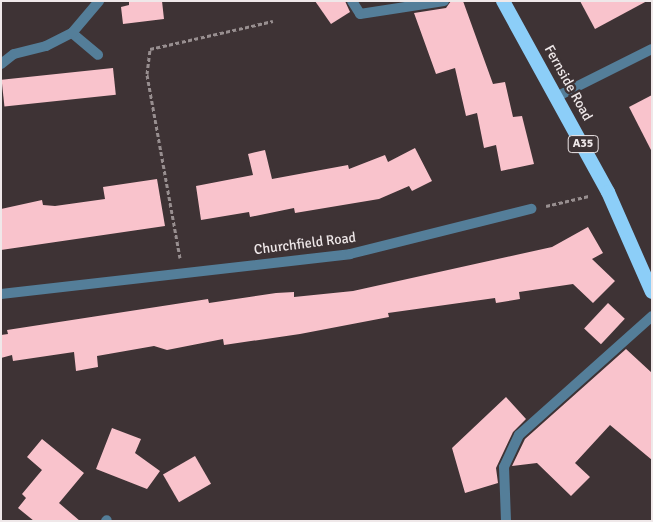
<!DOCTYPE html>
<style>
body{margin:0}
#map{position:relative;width:653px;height:522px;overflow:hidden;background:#3e3335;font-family:Signika,sans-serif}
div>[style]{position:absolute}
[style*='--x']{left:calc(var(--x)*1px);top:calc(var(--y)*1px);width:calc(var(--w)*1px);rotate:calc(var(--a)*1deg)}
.building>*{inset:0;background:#f9c3cc;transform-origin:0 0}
.path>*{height:3px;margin-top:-1.5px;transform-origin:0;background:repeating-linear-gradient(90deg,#988f90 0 4px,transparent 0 6.5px)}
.service>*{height:10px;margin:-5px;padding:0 5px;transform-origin:5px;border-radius:5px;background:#547e99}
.minor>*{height:10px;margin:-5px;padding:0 5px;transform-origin:5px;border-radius:5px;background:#547e99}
.trunk>*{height:14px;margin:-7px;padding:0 7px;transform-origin:7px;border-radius:7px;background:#8ccef8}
span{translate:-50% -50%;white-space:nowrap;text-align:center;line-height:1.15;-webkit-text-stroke:5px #3e3335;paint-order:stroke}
.shield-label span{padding:1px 4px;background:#3e3335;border:1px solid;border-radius:4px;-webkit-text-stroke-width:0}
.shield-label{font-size:12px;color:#efe8e9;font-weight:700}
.street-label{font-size:14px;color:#efe8e9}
.frame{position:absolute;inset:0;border:2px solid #efe8e9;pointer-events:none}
</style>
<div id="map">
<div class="building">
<div style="clip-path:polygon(129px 1px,162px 1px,164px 19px,123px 24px,121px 7px,129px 5px)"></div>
<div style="clip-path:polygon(315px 1px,345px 1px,350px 12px,331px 24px)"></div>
<div style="clip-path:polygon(451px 1px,463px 1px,493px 84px,505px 82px,513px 117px,522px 116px,534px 164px,501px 171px,496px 145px,484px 148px,477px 113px,466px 116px,455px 68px,436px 74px,414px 13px,446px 8px)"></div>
<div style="clip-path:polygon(580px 1px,647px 1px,595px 29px)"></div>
<div style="left:113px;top:68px;width:27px;height:112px;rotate:84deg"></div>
<div style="clip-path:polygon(652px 95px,652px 152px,629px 107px)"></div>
<div style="clip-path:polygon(415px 148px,432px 181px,412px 191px,409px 186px,379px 199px,295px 213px,294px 208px,250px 217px,249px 212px,201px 220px,196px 186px,253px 175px,248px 154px,265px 150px,272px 179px,348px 165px,349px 169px,385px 155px,388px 162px)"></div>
<div style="clip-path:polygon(157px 179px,165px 226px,1px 250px,1px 209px,42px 200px,43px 205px,55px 206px,105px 199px,103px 187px)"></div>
<div style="clip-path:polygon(588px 227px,603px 253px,592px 259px,615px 281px,593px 303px,573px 284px,519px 292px,520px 299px,496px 303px,495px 298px,388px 313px,389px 317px,300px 334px,224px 345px,223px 339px,167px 350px,154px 346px,97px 356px,98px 367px,76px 371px,74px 352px,13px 361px,12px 355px,1px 358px,1px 335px,8px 334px,7px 330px,208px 299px,209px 303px,276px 293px,294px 292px,294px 297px,353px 291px,552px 247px)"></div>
<div style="left:608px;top:303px;width:23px;height:35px;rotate:43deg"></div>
<div style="clip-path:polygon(626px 349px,652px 373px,652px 460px,610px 425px,575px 463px,590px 477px,571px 496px,537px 463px,512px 466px,525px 439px)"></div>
<div style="clip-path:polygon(506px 397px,526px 419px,513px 432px,496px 468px,498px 483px,465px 493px,452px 448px)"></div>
<div style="clip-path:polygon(112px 428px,141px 439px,135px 453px,160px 471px,147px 489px,96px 469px)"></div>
<div style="clip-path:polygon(42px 439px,84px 473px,59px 503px,80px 521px,34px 521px,18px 508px,26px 498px,22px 494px,42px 470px,27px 457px)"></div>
<div style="left:195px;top:456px;width:32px;height:37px;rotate:60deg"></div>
</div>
<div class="path">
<div style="--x:546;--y:206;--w:44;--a:-13.1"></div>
<div style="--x:180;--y:258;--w:187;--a:-100.2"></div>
<div style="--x:147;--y:74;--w:25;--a:-83"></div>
<div style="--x:150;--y:49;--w:126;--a:-12.8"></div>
</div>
<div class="service">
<div style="--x:352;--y:1;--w:15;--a:58"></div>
<div style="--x:360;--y:14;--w:85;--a:-8.8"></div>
<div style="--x:506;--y:521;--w:54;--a:-92.1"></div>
<div style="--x:504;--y:467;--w:35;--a:-65"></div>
<div style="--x:519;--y:435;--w:178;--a:-41.8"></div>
</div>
<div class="minor">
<div style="--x:72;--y:33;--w:34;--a:40"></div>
<div style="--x:1;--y:64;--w:16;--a:-38"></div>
<div style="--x:14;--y:54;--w:33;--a:-14"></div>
<div style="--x:46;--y:46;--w:29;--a:-27"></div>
<div style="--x:72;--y:33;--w:42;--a:-49.8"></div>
<div style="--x:558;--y:96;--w:105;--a:-26.6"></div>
<div style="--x:1;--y:294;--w:351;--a:-6.5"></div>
<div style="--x:350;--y:254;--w:187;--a:-14"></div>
<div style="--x:106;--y:521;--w:1;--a:-45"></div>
</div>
<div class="trunk">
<div style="--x:503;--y:1;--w:218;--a:61.2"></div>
<div style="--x:608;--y:192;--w:109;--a:66.3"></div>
</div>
<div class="shield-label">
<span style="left:583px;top:144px">A35</span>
</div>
<div class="street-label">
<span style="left:568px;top:83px;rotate:61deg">Fernside Road</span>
<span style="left:305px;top:244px;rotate:-7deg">Churchfield Road</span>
</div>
<div class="frame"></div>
</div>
